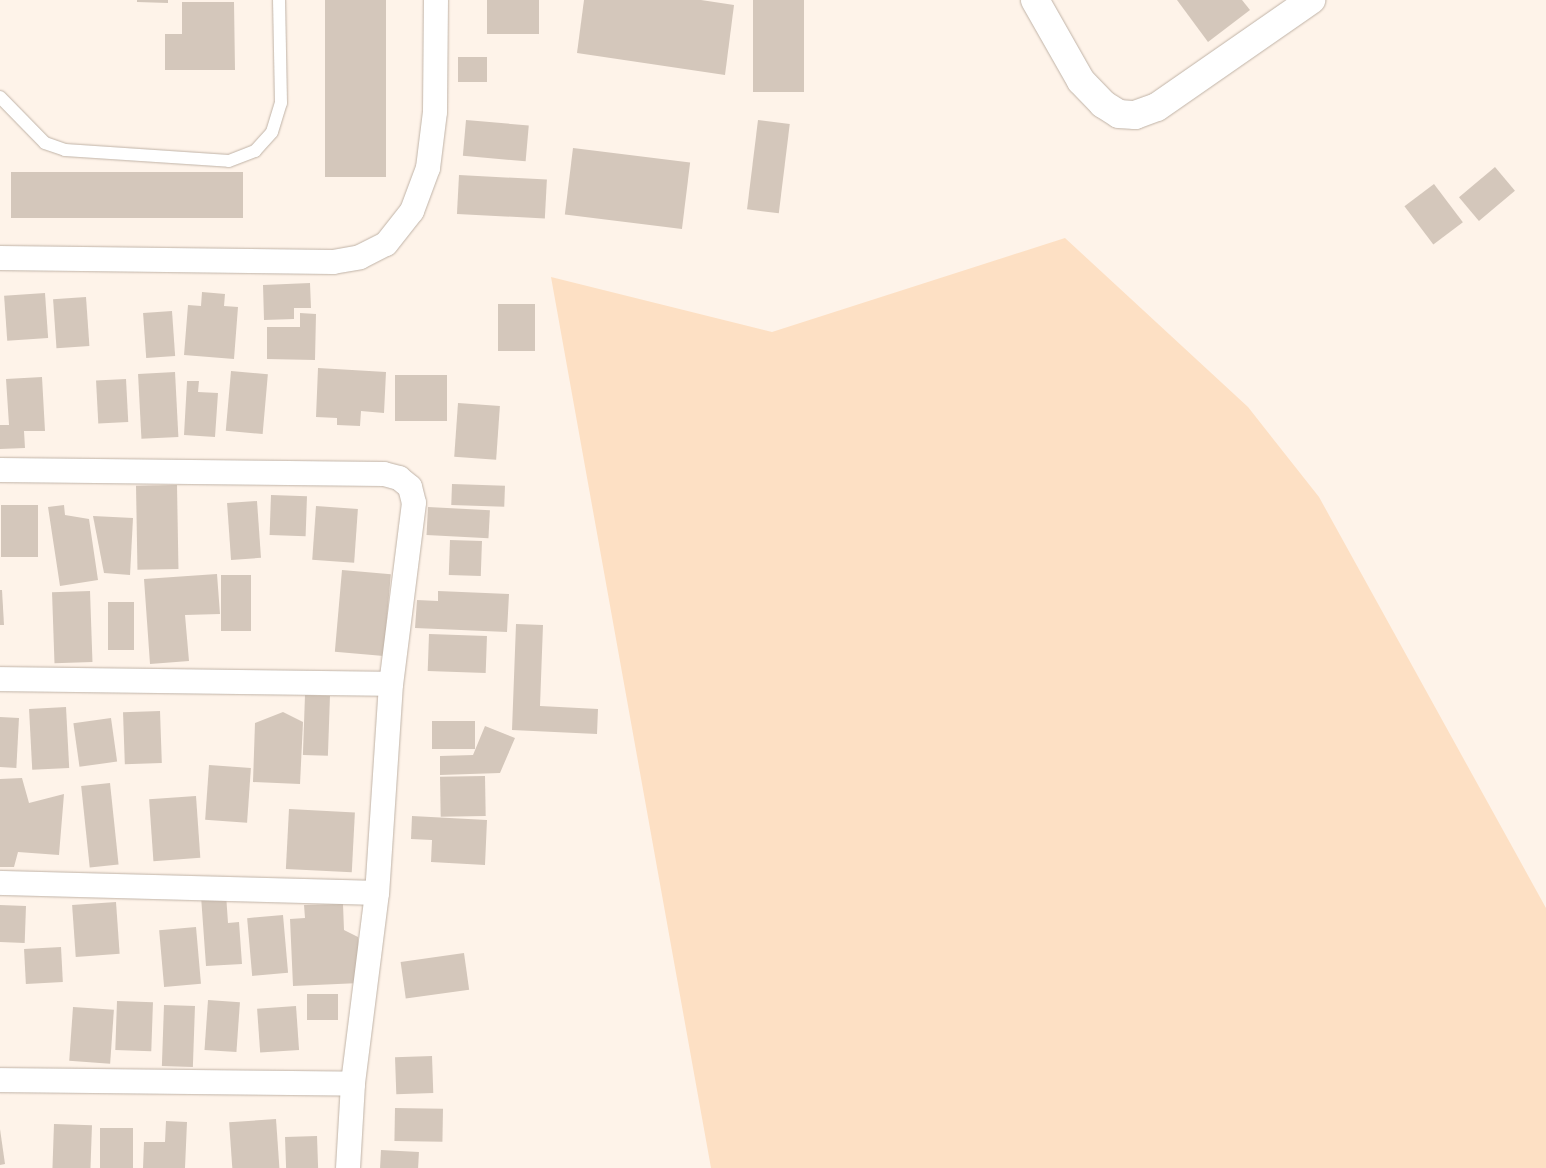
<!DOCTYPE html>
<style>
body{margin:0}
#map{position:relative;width:1546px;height:1168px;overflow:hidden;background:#fef3e9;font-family:Mulish,sans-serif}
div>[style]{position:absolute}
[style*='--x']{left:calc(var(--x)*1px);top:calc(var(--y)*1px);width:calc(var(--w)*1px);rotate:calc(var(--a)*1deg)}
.green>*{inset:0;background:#fde0c4}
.building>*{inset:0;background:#d4c7bb;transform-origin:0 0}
.roads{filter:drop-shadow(0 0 1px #c0b3a7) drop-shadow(0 0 1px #c0b3a7)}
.lane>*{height:12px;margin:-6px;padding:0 6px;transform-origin:6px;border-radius:6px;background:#fff}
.street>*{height:24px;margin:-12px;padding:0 12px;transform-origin:12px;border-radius:12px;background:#fff}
.secondary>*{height:28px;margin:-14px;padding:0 14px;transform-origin:14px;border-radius:14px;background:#fff}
span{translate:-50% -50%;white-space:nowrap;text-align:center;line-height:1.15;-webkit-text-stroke:4px #fff;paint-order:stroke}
</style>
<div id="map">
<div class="green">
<div style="clip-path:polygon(1065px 238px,1248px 407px,1319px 497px,1546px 908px,1546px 1168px,711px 1168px,551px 277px,772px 332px)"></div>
</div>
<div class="building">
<div style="clip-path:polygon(137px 0,168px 0,168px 3px,137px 2px)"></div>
<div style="left:325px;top:0;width:61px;height:177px"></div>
<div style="left:487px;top:0;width:52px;height:34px"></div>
<div style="clip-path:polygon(584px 0,701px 0,734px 5px,725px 75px,577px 53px)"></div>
<div style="left:753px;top:0;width:51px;height:92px"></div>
<div style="clip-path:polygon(1177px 0,1242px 0,1250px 10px,1208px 42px)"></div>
<div style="clip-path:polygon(182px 2px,234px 2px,235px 70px,165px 70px,165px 34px,182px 34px)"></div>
<div style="left:458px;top:57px;width:29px;height:25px"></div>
<div style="left:466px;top:120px;width:63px;height:36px;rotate:5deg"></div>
<div style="left:758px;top:120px;width:32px;height:90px;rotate:7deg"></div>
<div style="left:573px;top:148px;width:118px;height:67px;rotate:7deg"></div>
<div style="left:1495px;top:167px;width:31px;height:47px;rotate:50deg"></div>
<div style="left:11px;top:172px;width:232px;height:46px"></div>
<div style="left:459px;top:175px;width:88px;height:39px;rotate:3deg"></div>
<div style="left:1434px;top:184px;width:48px;height:37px;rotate:53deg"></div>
<div style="clip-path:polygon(310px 283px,311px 308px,294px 308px,294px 319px,264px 320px,263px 285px)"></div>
<div style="clip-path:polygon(202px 292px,225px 294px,224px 306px,238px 307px,234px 359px,184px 355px,188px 305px,201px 306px)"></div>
<div style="left:45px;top:293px;width:45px;height:41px;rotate:86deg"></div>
<div style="left:86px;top:297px;width:49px;height:33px;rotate:86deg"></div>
<div style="left:498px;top:304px;width:37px;height:47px"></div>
<div style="left:172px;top:311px;width:45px;height:29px;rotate:86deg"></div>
<div style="clip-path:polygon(300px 313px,316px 314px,315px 360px,267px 359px,267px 327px,300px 327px)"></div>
<div style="clip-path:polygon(318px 368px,386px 372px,384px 413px,361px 411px,360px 426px,337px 425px,337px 418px,316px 417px)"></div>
<div style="left:231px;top:371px;width:37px;height:60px;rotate:5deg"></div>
<div style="left:175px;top:372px;width:65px;height:37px;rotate:87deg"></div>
<div style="left:395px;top:375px;width:52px;height:46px"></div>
<div style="clip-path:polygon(42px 377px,45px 431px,24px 431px,25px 448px,0 449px,0 425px,9px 425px,6px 379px)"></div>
<div style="left:126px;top:379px;width:43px;height:30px;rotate:87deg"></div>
<div style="clip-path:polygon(187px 381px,199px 381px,198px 392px,218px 393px,215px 437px,184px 435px)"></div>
<div style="left:458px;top:403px;width:42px;height:54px;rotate:4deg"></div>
<div style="left:452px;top:484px;width:53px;height:21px;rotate:2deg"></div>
<div style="left:177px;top:485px;width:84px;height:41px;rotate:89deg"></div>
<div style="left:271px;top:495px;width:36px;height:40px;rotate:2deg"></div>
<div style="left:257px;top:501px;width:57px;height:30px;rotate:86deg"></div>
<div style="left:1px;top:505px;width:37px;height:52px"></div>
<div style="clip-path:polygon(64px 505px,65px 515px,89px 519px,98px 580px,60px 586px,48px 507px)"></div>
<div style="left:316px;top:506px;width:42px;height:54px;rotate:4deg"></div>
<div style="left:428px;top:507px;width:62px;height:28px;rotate:3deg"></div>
<div style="clip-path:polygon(93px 516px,133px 518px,130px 575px,104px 573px)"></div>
<div style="left:450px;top:540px;width:32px;height:35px;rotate:2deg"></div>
<div style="left:342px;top:570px;width:49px;height:82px;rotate:5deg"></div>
<div style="clip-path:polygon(217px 574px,220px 614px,185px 615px,189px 661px,150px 664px,144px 579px)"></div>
<div style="left:221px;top:575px;width:30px;height:56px"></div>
<div style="clip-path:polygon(0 590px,2px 590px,4px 625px,0 625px)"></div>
<div style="left:90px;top:591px;width:71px;height:38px;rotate:88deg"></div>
<div style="clip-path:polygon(438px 591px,509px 594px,507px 632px,415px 628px,417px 600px,438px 601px)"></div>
<div style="left:108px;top:602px;width:26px;height:48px"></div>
<div style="clip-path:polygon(516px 624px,543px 625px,540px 706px,598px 709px,597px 734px,512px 730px)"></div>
<div style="left:429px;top:634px;width:58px;height:37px;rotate:2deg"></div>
<div style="left:305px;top:695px;width:25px;height:60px;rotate:2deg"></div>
<div style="left:66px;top:707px;width:61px;height:37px;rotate:87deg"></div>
<div style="left:160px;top:711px;width:52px;height:37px;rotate:88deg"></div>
<div style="clip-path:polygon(283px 712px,303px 722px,300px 784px,253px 782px,255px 723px)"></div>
<div style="left:0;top:717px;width:19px;height:50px;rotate:3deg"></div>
<div style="left:111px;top:718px;width:44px;height:38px;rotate:82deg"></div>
<div style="left:475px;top:721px;width:28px;height:43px;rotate:90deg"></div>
<div style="clip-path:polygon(485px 726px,515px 738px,500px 773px,440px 775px,440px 756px,473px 755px)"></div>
<div style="left:209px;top:765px;width:42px;height:55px;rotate:4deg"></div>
<div style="left:485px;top:776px;width:40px;height:45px;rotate:89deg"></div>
<div style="clip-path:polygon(22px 778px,29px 803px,64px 794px,59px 855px,18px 852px,14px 867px,0 867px,0 779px)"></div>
<div style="left:110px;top:783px;width:82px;height:29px;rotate:84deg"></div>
<div style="left:196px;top:796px;width:62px;height:47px;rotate:86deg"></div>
<div style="left:289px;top:809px;width:66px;height:60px;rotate:3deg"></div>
<div style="clip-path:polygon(412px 816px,487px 820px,485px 865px,431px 862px,432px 840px,411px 839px)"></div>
<div style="clip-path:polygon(226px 894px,228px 923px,239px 922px,242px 964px,206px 966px,201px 896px)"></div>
<div style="left:116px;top:902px;width:52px;height:44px;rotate:86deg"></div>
<div style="clip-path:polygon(343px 904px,344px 930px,358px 937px,360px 983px,293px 986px,290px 919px,305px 918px,304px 905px)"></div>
<div style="left:0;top:905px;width:26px;height:37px;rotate:2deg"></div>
<div style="left:283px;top:915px;width:58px;height:36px;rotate:85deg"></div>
<div style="left:196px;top:927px;width:57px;height:37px;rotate:85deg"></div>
<div style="left:61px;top:947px;width:35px;height:37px;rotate:87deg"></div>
<div style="left:464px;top:953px;width:37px;height:64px;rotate:82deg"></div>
<div style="left:307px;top:994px;width:31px;height:26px"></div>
<div style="left:208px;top:1000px;width:32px;height:50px;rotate:4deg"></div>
<div style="left:117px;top:1001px;width:36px;height:49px;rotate:2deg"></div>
<div style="left:164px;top:1005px;width:31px;height:61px;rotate:2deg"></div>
<div style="left:296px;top:1006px;width:44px;height:39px;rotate:86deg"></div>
<div style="left:73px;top:1007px;width:41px;height:54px;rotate:4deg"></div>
<div style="left:432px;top:1056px;width:37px;height:37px;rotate:88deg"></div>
<div style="left:395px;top:1108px;width:48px;height:33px;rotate:1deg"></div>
<div style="left:276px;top:1119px;width:49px;height:47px;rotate:86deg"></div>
<div style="clip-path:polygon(166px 1121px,187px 1122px,185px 1168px,143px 1168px,144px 1142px,165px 1142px)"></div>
<div style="left:54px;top:1124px;width:38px;height:44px;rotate:2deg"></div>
<div style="left:100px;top:1128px;width:33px;height:40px"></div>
<div style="clip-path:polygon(0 1129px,5px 1164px,0 1165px)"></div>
<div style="left:317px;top:1136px;width:32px;height:32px;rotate:88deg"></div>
<div style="left:381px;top:1150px;width:38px;height:18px;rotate:3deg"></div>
</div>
<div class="roads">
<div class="lane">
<div style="--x:0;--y:97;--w:64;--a:45.6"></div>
<div style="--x:45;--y:143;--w:21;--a:19"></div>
<div style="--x:65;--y:150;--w:164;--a:3.8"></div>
<div style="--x:229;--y:161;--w:28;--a:-21"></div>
<div style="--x:255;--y:151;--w:25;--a:-48"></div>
<div style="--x:272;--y:132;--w:30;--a:-73"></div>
<div style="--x:281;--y:103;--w:103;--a:-91.1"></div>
</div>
<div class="street">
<div style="--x:0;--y:258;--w:333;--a:0.7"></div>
<div style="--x:333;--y:262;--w:27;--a:-10"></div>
<div style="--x:360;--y:257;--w:29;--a:-27"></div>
<div style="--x:386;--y:244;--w:42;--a:-51.8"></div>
<div style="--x:412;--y:211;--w:46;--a:-69.6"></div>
<div style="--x:428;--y:168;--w:56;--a:-82.9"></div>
<div style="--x:435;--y:112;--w:112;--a:-89.5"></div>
<div style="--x:0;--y:470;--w:384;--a:0.6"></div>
<div style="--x:384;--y:474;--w:16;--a:15"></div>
<div style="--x:399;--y:478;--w:14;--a:39"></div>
<div style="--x:410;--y:487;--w:16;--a:76"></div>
<div style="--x:414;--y:503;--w:182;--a:97.2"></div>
<div style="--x:391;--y:684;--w:209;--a:93.8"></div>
<div style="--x:377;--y:893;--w:193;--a:97.2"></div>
<div style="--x:353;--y:1084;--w:84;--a:93.4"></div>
<div style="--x:0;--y:679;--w:391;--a:0.7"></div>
<div style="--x:0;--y:883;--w:377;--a:1.5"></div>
<div style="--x:0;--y:1080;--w:353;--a:0.6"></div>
</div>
<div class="secondary">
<div style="--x:1035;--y:0;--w:93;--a:60.4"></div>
<div style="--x:1081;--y:81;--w:32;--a:46"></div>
<div style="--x:1103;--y:104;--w:19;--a:32"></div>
<div style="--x:1119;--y:114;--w:16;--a:4"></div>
<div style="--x:1135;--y:115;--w:23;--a:-20"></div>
<div style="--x:1157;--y:107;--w:188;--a:-34.8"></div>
</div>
</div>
</div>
